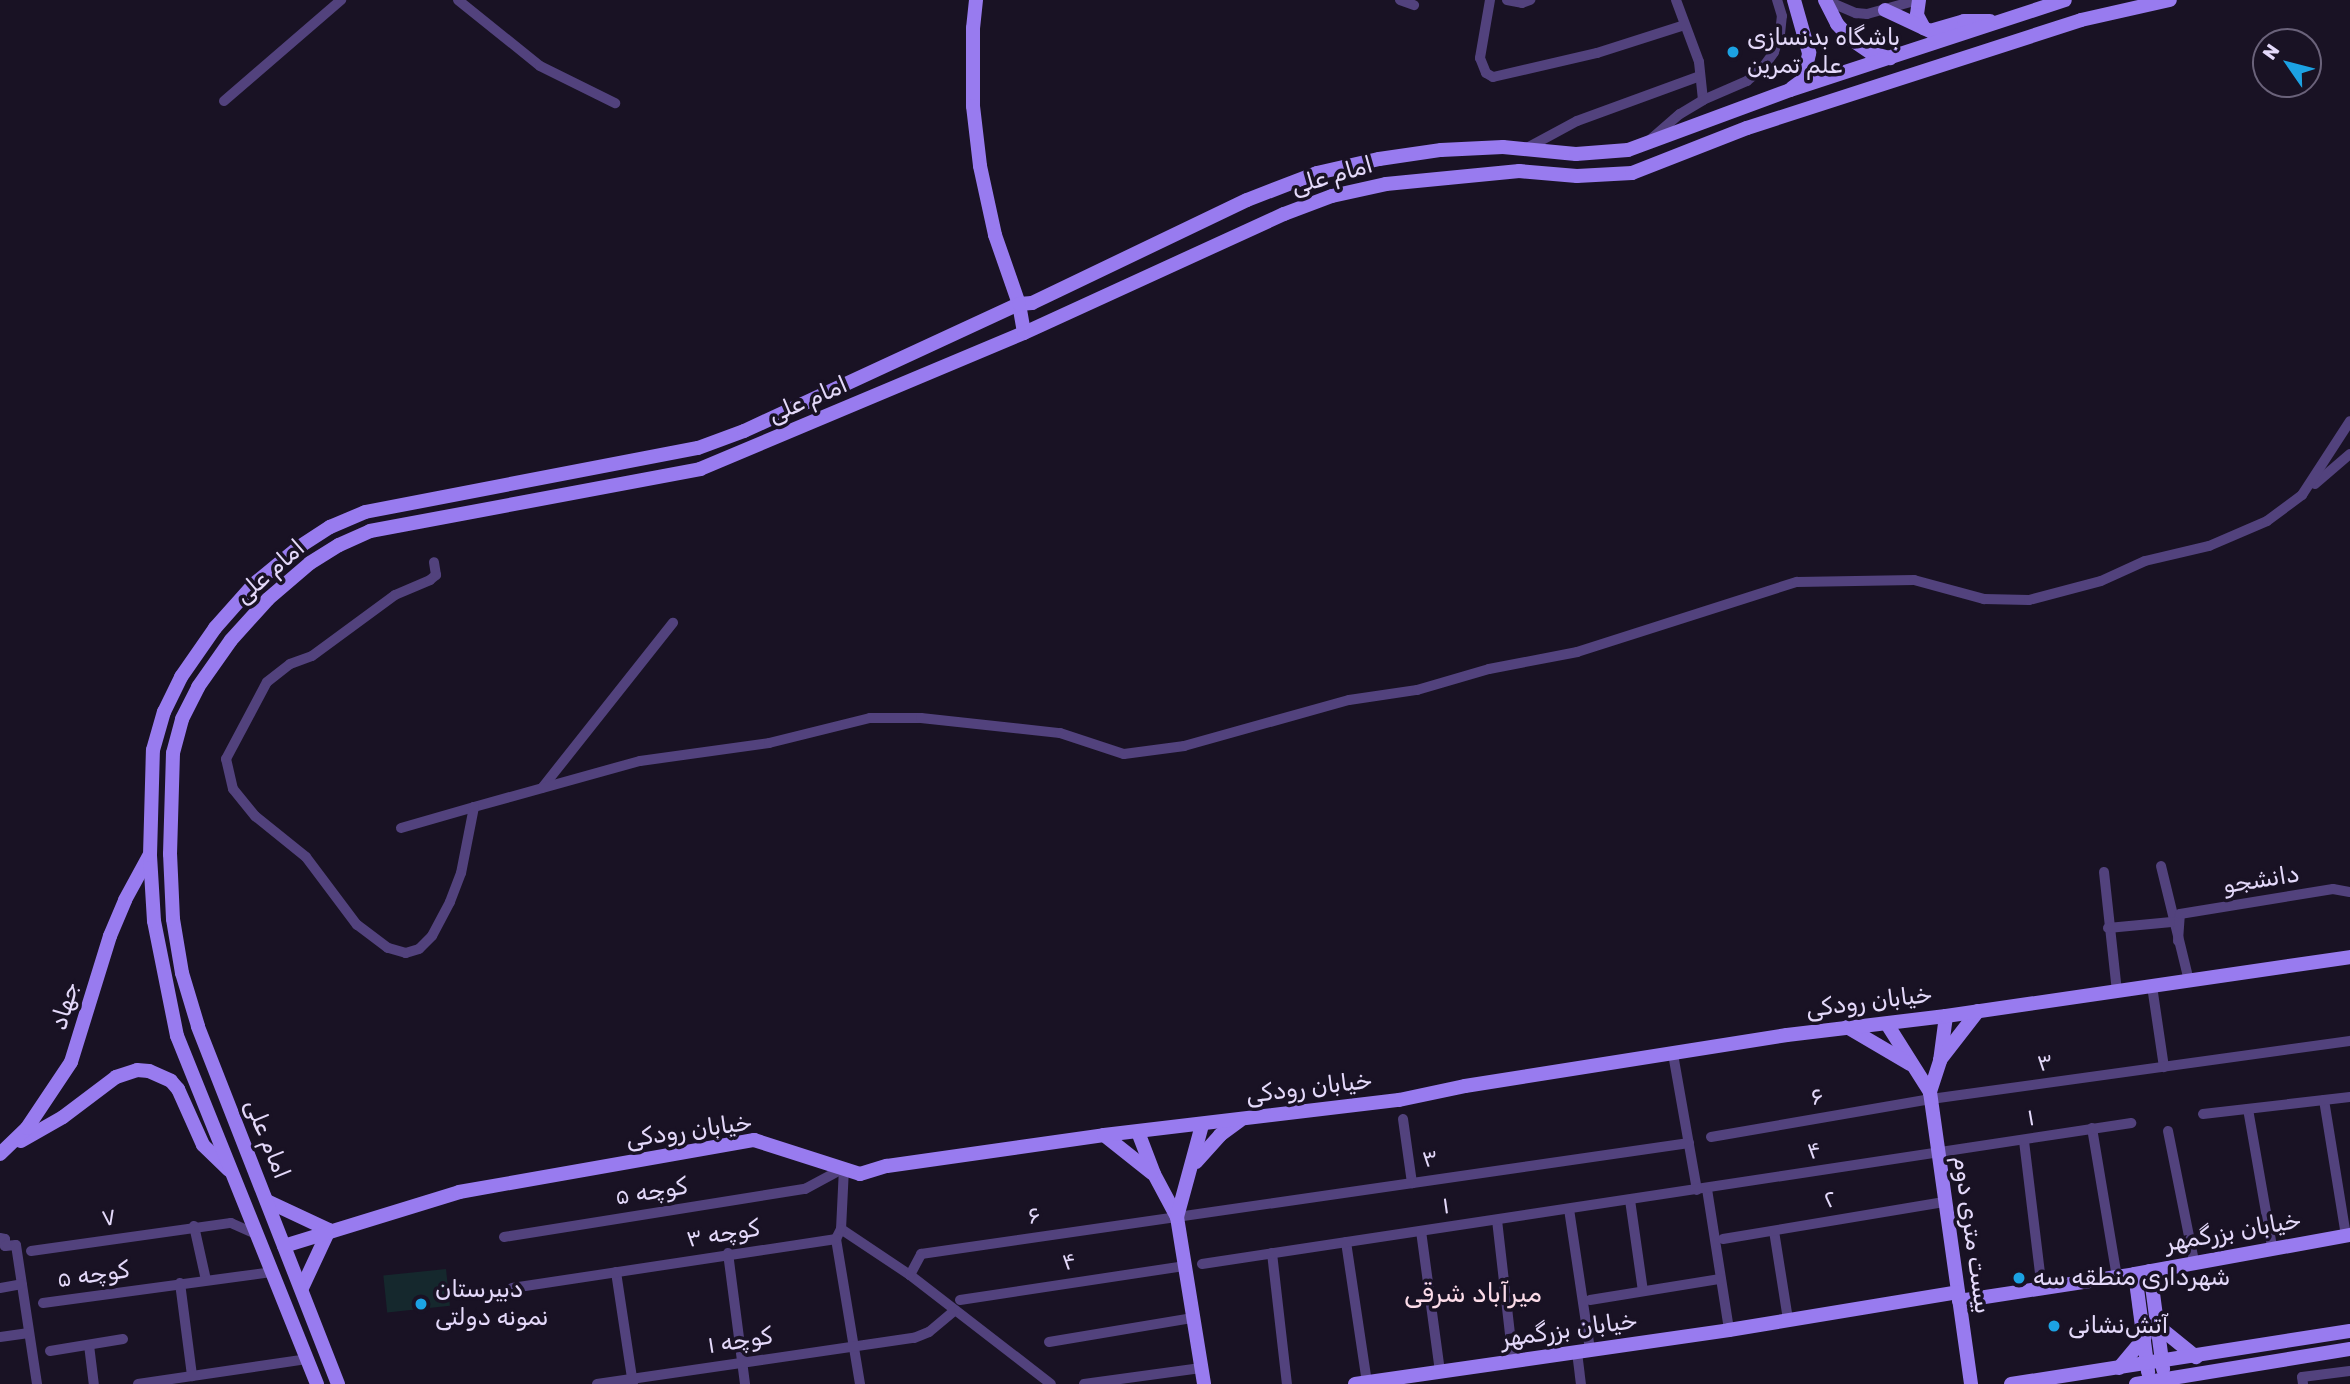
<!DOCTYPE html>
<meta charset="utf-8">
<style>
body{margin:0}
#map{position:relative;width:2350px;height:1384px;overflow:hidden;background:#191224;font-family:Rubik,"Noto Naskh Arabic",sans-serif}
div>[style]{position:absolute}
[style*='--x']{left:calc(var(--x)*1px);top:calc(var(--y)*1px);width:calc(var(--w)*1px);rotate:calc(var(--a)*1deg)}
.green>*{inset:0;background:#15282d;transform-origin:0 0}
.minor>*{height:10px;margin:-5px;padding:0 5px;transform-origin:5px;border-radius:5px;background:#52427d}
.secondary>*{height:14px;margin:-7px;padding:0 7px;transform-origin:7px;border-radius:7px;background:#987bef}
.dots>*{width:19px;height:19px;translate:-50% -50%;box-sizing:border-box;border:4px solid #191224;border-radius:50%}
span{translate:-50% -50%;white-space:nowrap;text-align:center;line-height:1.15;-webkit-text-stroke:7px #191224;paint-order:stroke}
.poi-label{font-size:24px;color:#e4d9fa}
.left{translate:0 -50%;text-align:left}
.street-label{font-size:24px;color:#e4d9fa}
.neighbourhood-label{font-size:26px;color:#fbdbe8}
.north{position:absolute;left:2252px;top:28px;width:70px;height:70px;box-sizing:border-box;background:#191224;border:2px solid #6a627a;border-radius:50%;rotate:305deg;font-size:19px;font-weight:700;line-height:28px;text-align:center;color:#e4d9fa}
.north::after{content:'';display:block;margin:auto;width:24px;height:32px;background:#1ca2e3;clip-path:polygon(50% 0,100% 100%,50% 72%,0 100%)}
</style>
<div id="map">
<div class="green">
<div style="left:446px;top:1269px;width:37px;height:63px;rotate:84deg"></div>
</div>
<div class="minor">
<div style="--x:458;--y:0;--w:105;--a:38.8"></div>
<div style="--x:540;--y:66;--w:84;--a:26.3"></div>
<div style="--x:1400;--y:0;--w:15;--a:20"></div>
<div style="--x:1490;--y:0;--w:59;--a:99.8"></div>
<div style="--x:1480;--y:58;--w:16;--a:68"></div>
<div style="--x:1486;--y:73;--w:8;--a:30"></div>
<div style="--x:1493;--y:77;--w:107;--a:-13"></div>
<div style="--x:1597;--y:53;--w:92;--a:-17.7"></div>
<div style="--x:1507;--y:0;--w:15;--a:11"></div>
<div style="--x:1522;--y:3;--w:9;--a:-21"></div>
<div style="--x:1676;--y:0;--w:66;--a:69.6"></div>
<div style="--x:1699;--y:62;--w:38;--a:84"></div>
<div style="--x:1825;--y:0;--w:34;--a:23"></div>
<div style="--x:1856;--y:13;--w:11;--a:5"></div>
<div style="--x:1867;--y:14;--w:53;--a:-15.4"></div>
<div style="--x:224;--y:101;--w:155;--a:-40.8"></div>
<div style="--x:1651;--y:139;--w:38;--a:-41"></div>
<div style="--x:1680;--y:114;--w:27;--a:-31"></div>
<div style="--x:1703;--y:100;--w:48;--a:-23.4"></div>
<div style="--x:1747;--y:81;--w:23;--a:-41"></div>
<div style="--x:1764;--y:66;--w:17;--a:-54"></div>
<div style="--x:1774;--y:52;--w:19;--a:-72"></div>
<div style="--x:1780;--y:34;--w:18;--a:-84"></div>
<div style="--x:1782;--y:16;--w:17;--a:-107"></div>
<div style="--x:1527;--y:148;--w:57;--a:-28.4"></div>
<div style="--x:1577;--y:121;--w:131;--a:-20.1"></div>
<div style="--x:2315;--y:484;--w:46;--a:-40.6"></div>
<div style="--x:542;--y:788;--w:211;--a:-51.6"></div>
<div style="--x:474;--y:807;--w:172;--a:-15.5"></div>
<div style="--x:640;--y:761;--w:130;--a:-7.9"></div>
<div style="--x:769;--y:743;--w:104;--a:-13.9"></div>
<div style="--x:870;--y:718;--w:51;--a:0"></div>
<div style="--x:921;--y:718;--w:140;--a:6.2"></div>
<div style="--x:1060;--y:733;--w:67;--a:18.2"></div>
<div style="--x:1124;--y:754;--w:61;--a:-7.6"></div>
<div style="--x:1184;--y:746;--w:171;--a:-15.6"></div>
<div style="--x:1349;--y:700;--w:69;--a:-8.4"></div>
<div style="--x:1417;--y:690;--w:75;--a:-16.3"></div>
<div style="--x:1489;--y:669;--w:90;--a:-10.9"></div>
<div style="--x:1577;--y:652;--w:231;--a:-17.7"></div>
<div style="--x:1797;--y:582;--w:117;--a:-1"></div>
<div style="--x:1914;--y:580;--w:73;--a:15.2"></div>
<div style="--x:1984;--y:599;--w:45;--a:1.3"></div>
<div style="--x:2029;--y:600;--w:74;--a:-14.8"></div>
<div style="--x:2101;--y:581;--w:48;--a:-24.4"></div>
<div style="--x:2145;--y:561;--w:66;--a:-13.2"></div>
<div style="--x:2209;--y:546;--w:63;--a:-23.3"></div>
<div style="--x:2267;--y:521;--w:44;--a:-36.6"></div>
<div style="--x:2302;--y:495;--w:88;--a:-57"></div>
<div style="--x:401;--y:828;--w:76;--a:-16"></div>
<div style="--x:474;--y:807;--w:67;--a:101.1"></div>
<div style="--x:461;--y:873;--w:31;--a:111"></div>
<div style="--x:450;--y:902;--w:38;--a:118"></div>
<div style="--x:432;--y:936;--w:18;--a:135"></div>
<div style="--x:419;--y:949;--w:14;--a:163"></div>
<div style="--x:406;--y:953;--w:19;--a:-164"></div>
<div style="--x:388;--y:948;--w:39;--a:-143"></div>
<div style="--x:357;--y:925;--w:85;--a:-126.9"></div>
<div style="--x:306;--y:857;--w:65;--a:-141.2"></div>
<div style="--x:255;--y:816;--w:35;--a:-129"></div>
<div style="--x:233;--y:789;--w:31;--a:-103"></div>
<div style="--x:226;--y:759;--w:87;--a:-62"></div>
<div style="--x:267;--y:682;--w:29;--a:-38"></div>
<div style="--x:290;--y:664;--w:23;--a:-20"></div>
<div style="--x:312;--y:656;--w:103;--a:-36.3"></div>
<div style="--x:395;--y:595;--w:38;--a:-23"></div>
<div style="--x:430;--y:580;--w:8;--a:-40"></div>
<div style="--x:436;--y:575;--w:13;--a:-99"></div>
<div style="--x:2161;--y:866;--w:118;--a:76.3"></div>
<div style="--x:2104;--y:872;--w:120;--a:83.8"></div>
<div style="--x:2108;--y:928;--w:64;--a:-5.4"></div>
<div style="--x:2178;--y:941;--w:27;--a:-86"></div>
<div style="--x:2180;--y:914;--w:155;--a:-9.3"></div>
<div style="--x:2333;--y:889;--w:17;--a:10"></div>
<div style="--x:2152;--y:986;--w:82;--a:81.6"></div>
<div style="--x:1673;--y:1054;--w:138;--a:80"></div>
<div style="--x:2324;--y:1100;--w:138;--a:80.8"></div>
<div style="--x:2248;--y:1109;--w:140;--a:80.1"></div>
<div style="--x:2203;--y:1114;--w:148;--a:-6.6"></div>
<div style="--x:1403;--y:1119;--w:65;--a:82"></div>
<div style="--x:2092;--y:1128;--w:151;--a:80.5"></div>
<div style="--x:2168;--y:1131;--w:133;--a:78.7"></div>
<div style="--x:1711;--y:1137;--w:223;--a:-9.8"></div>
<div style="--x:1931;--y:1099;--w:423;--a:-7.9"></div>
<div style="--x:2024;--y:1141;--w:149;--a:83.1"></div>
<div style="--x:1707;--y:1189;--w:143;--a:81.1"></div>
<div style="--x:1630;--y:1200;--w:92;--a:81.9"></div>
<div style="--x:1569;--y:1209;--w:143;--a:81.5"></div>
<div style="--x:1497;--y:1220;--w:142;--a:83.5"></div>
<div style="--x:194;--y:1226;--w:55;--a:77.5"></div>
<div style="--x:841;--y:1229;--w:83;--a:33.7"></div>
<div style="--x:910;--y:1275;--w:178;--a:37.7"></div>
<div style="--x:1421;--y:1231;--w:142;--a:82.3"></div>
<div style="--x:1774;--y:1231;--w:89;--a:81"></div>
<div style="--x:504;--y:1237;--w:305;--a:-9.1"></div>
<div style="--x:805;--y:1189;--w:44;--a:-28.3"></div>
<div style="--x:844;--y:1168;--w:61;--a:92.8"></div>
<div style="--x:841;--y:1229;--w:11;--a:117"></div>
<div style="--x:836;--y:1239;--w:147;--a:80.6"></div>
<div style="--x:0;--y:1238;--w:5;--a:11"></div>
<div style="--x:5;--y:1239;--w:7;--a:90"></div>
<div style="--x:5;--y:1246;--w:11;--a:-5"></div>
<div style="--x:16;--y:1245;--w:141;--a:81.4"></div>
<div style="--x:1723;--y:1239;--w:224;--a:-9.5"></div>
<div style="--x:1346;--y:1242;--w:142;--a:81.5"></div>
<div style="--x:31;--y:1251;--w:202;--a:-8"></div>
<div style="--x:231;--y:1223;--w:30;--a:24"></div>
<div style="--x:728;--y:1253;--w:132;--a:82.6"></div>
<div style="--x:1272;--y:1253;--w:132;--a:83.5"></div>
<div style="--x:1202;--y:1264;--w:940;--a:-8.63"></div>
<div style="--x:616;--y:1272;--w:113;--a:81.4"></div>
<div style="--x:910;--y:1275;--w:24;--a:-62"></div>
<div style="--x:921;--y:1254;--w:776;--a:-8.22"></div>
<div style="--x:180;--y:1283;--w:94;--a:82.6"></div>
<div style="--x:0;--y:1288;--w:22;--a:-10"></div>
<div style="--x:512;--y:1288;--w:328;--a:-8.6"></div>
<div style="--x:960;--y:1300;--w:228;--a:-8.6"></div>
<div style="--x:1590;--y:1300;--w:132;--a:-9.2"></div>
<div style="--x:43;--y:1303;--w:232;--a:-7.7"></div>
<div style="--x:0;--y:1337;--w:29;--a:-8"></div>
<div style="--x:1049;--y:1342;--w:146;--a:-9.5"></div>
<div style="--x:89;--y:1345;--w:39;--a:83"></div>
<div style="--x:50;--y:1351;--w:74;--a:-9.3"></div>
<div style="--x:1577;--y:1352;--w:32;--a:83"></div>
<div style="--x:138;--y:1384;--w:172;--a:-8.4"></div>
<div style="--x:597;--y:1384;--w:320;--a:-8.3"></div>
<div style="--x:914;--y:1338;--w:16;--a:-22"></div>
<div style="--x:929;--y:1332;--w:34;--a:-40"></div>
<div style="--x:1084;--y:1384;--w:118;--a:-7.8"></div>
<div style="--x:2303;--y:1384;--w:7;--a:-98"></div>
<div style="--x:2302;--y:1377;--w:48;--a:-7.1"></div>
</div>
<div class="secondary">
<div style="--x:976;--y:0;--w:28;--a:96"></div>
<div style="--x:973;--y:28;--w:78;--a:90"></div>
<div style="--x:973;--y:106;--w:60;--a:83.3"></div>
<div style="--x:980;--y:166;--w:71;--a:77.7"></div>
<div style="--x:995;--y:235;--w:73;--a:70.8"></div>
<div style="--x:1019;--y:304;--w:29;--a:80"></div>
<div style="--x:1825;--y:0;--w:27;--a:63"></div>
<div style="--x:1837;--y:24;--w:22;--a:47"></div>
<div style="--x:1852;--y:40;--w:23;--a:34"></div>
<div style="--x:1871;--y:53;--w:20;--a:15"></div>
<div style="--x:1919;--y:0;--w:15;--a:98"></div>
<div style="--x:1917;--y:15;--w:15;--a:62"></div>
<div style="--x:1885;--y:10;--w:50;--a:25"></div>
<div style="--x:1930;--y:31;--w:35;--a:-16"></div>
<div style="--x:1964;--y:21;--w:26;--a:0"></div>
<div style="--x:1792;--y:88;--w:14;--a:-36"></div>
<div style="--x:1803;--y:80;--w:28;--a:-77"></div>
<div style="--x:1809;--y:53;--w:55;--a:-105.8"></div>
<div style="--x:1946;--y:1016;--w:45;--a:97.6"></div>
<div style="--x:1940;--y:1061;--w:33;--a:108"></div>
<div style="--x:1930;--y:1092;--w:295;--a:82"></div>
<div style="--x:1887;--y:1024;--w:80;--a:57.7"></div>
<div style="--x:1847;--y:1027;--w:73;--a:30.4"></div>
<div style="--x:1940;--y:1060;--w:62;--a:-52.2"></div>
<div style="--x:1138;--y:1132;--w:45;--a:69.1"></div>
<div style="--x:1154;--y:1174;--w:49;--a:61.9"></div>
<div style="--x:1177;--y:1217;--w:169;--a:80.8"></div>
<div style="--x:1104;--y:1135;--w:61;--a:38.4"></div>
<div style="--x:21;--y:1141;--w:48;--a:-29.7"></div>
<div style="--x:63;--y:1117;--w:66;--a:-37"></div>
<div style="--x:116;--y:1077;--w:22;--a:-18"></div>
<div style="--x:137;--y:1070;--w:12;--a:5"></div>
<div style="--x:149;--y:1071;--w:24;--a:24"></div>
<div style="--x:171;--y:1081;--w:11;--a:49"></div>
<div style="--x:178;--y:1089;--w:61;--a:65.9"></div>
<div style="--x:203;--y:1145;--w:36;--a:44"></div>
<div style="--x:0;--y:1154;--w:37;--a:-44"></div>
<div style="--x:27;--y:1128;--w:79;--a:-56.3"></div>
<div style="--x:71;--y:1062;--w:132;--a:-72.8"></div>
<div style="--x:110;--y:936;--w:39;--a:-67"></div>
<div style="--x:125;--y:900;--w:50;--a:-61.4"></div>
<div style="--x:1196;--y:1162;--w:36;--a:-48"></div>
<div style="--x:1220;--y:1135;--w:24;--a:-36"></div>
<div style="--x:267;--y:1201;--w:68;--a:25.1"></div>
<div style="--x:329;--y:1230;--w:64;--a:115"></div>
<div style="--x:1177;--y:1217;--w:95;--a:-74.8"></div>
<div style="--x:284;--y:1246;--w:183;--a:-17.1"></div>
<div style="--x:459;--y:1192;--w:300;--a:-10"></div>
<div style="--x:754;--y:1140;--w:111;--a:17.8"></div>
<div style="--x:860;--y:1174;--w:28;--a:-17"></div>
<div style="--x:887;--y:1166;--w:219;--a:-8.1"></div>
<div style="--x:1104;--y:1135;--w:297;--a:-6.8"></div>
<div style="--x:1399;--y:1100;--w:67;--a:-12"></div>
<div style="--x:1465;--y:1086;--w:326;--a:-9"></div>
<div style="--x:1787;--y:1035;--w:160;--a:-6.8"></div>
<div style="--x:1946;--y:1016;--w:408;--a:-8.3"></div>
<div style="--x:2150;--y:1271;--w:99;--a:82.4"></div>
<div style="--x:2135;--y:1274;--w:99;--a:82.4"></div>
<div style="--x:1959;--y:1301;--w:178;--a:-8.7"></div>
<div style="--x:2135;--y:1274;--w:219;--a:-10.3"></div>
<div style="--x:2159;--y:1327;--w:48;--a:39"></div>
<div style="--x:2119;--y:1368;--w:40;--a:-50"></div>
<div style="--x:317;--y:1384;--w:375;--a:-111.9"></div>
<div style="--x:177;--y:1036;--w:117;--a:-101.3"></div>
<div style="--x:154;--y:921;--w:66;--a:-93.5"></div>
<div style="--x:150;--y:855;--w:105;--a:-88.4"></div>
<div style="--x:153;--y:750;--w:40;--a:-74"></div>
<div style="--x:164;--y:712;--w:39;--a:-64"></div>
<div style="--x:181;--y:677;--w:60;--a:-55.2"></div>
<div style="--x:215;--y:628;--w:59;--a:-48.4"></div>
<div style="--x:254;--y:584;--w:58;--a:-39.4"></div>
<div style="--x:299;--y:547;--w:37;--a:-33"></div>
<div style="--x:330;--y:527;--w:38;--a:-23"></div>
<div style="--x:365;--y:512;--w:339;--a:-10.9"></div>
<div style="--x:698;--y:448;--w:49;--a:-20.3"></div>
<div style="--x:744;--y:431;--w:303;--a:-24.8"></div>
<div style="--x:1019;--y:304;--w:13;--a:-4"></div>
<div style="--x:1032;--y:303;--w:238;--a:-25.6"></div>
<div style="--x:1247;--y:200;--w:75;--a:-21.1"></div>
<div style="--x:1317;--y:173;--w:64;--a:-12.7"></div>
<div style="--x:1379;--y:159;--w:63;--a:-8.3"></div>
<div style="--x:1441;--y:150;--w:62;--a:-2.8"></div>
<div style="--x:1503;--y:147;--w:73;--a:5.5"></div>
<div style="--x:1576;--y:154;--w:52;--a:-4.4"></div>
<div style="--x:1628;--y:150;--w:173;--a:-20.3"></div>
<div style="--x:1790;--y:90;--w:289;--a:-18.1"></div>
<div style="--x:338;--y:1384;--w:384;--a:-111.4"></div>
<div style="--x:198;--y:1026;--w:55;--a:-106.8"></div>
<div style="--x:182;--y:973;--w:55;--a:-99.5"></div>
<div style="--x:173;--y:919;--w:65;--a:-92.6"></div>
<div style="--x:170;--y:854;--w:101;--a:-88.3"></div>
<div style="--x:173;--y:753;--w:35;--a:-75"></div>
<div style="--x:182;--y:719;--w:36;--a:-63"></div>
<div style="--x:198;--y:687;--w:57;--a:-54.9"></div>
<div style="--x:231;--y:640;--w:55;--a:-47.9"></div>
<div style="--x:268;--y:599;--w:55;--a:-40.6"></div>
<div style="--x:310;--y:563;--w:34;--a:-32"></div>
<div style="--x:339;--y:545;--w:34;--a:-24"></div>
<div style="--x:370;--y:531;--w:336;--a:-10.6"></div>
<div style="--x:700;--y:469;--w:351;--a:-22.8"></div>
<div style="--x:1024;--y:333;--w:286;--a:-24.6"></div>
<div style="--x:1284;--y:214;--w:51;--a:-20.6"></div>
<div style="--x:1332;--y:196;--w:55;--a:-12.5"></div>
<div style="--x:1386;--y:184;--w:134;--a:-5.6"></div>
<div style="--x:1519;--y:171;--w:58;--a:4.9"></div>
<div style="--x:1577;--y:176;--w:55;--a:-3.1"></div>
<div style="--x:1632;--y:173;--w:123;--a:-21.4"></div>
<div style="--x:1747;--y:128;--w:351;--a:-17.9"></div>
<div style="--x:2081;--y:20;--w:91;--a:-12.7"></div>
<div style="--x:1355;--y:1384;--w:378;--a:-8.2"></div>
<div style="--x:1729;--y:1330;--w:232;--a:-9.4"></div>
<div style="--x:2011;--y:1384;--w:343;--a:-8.9"></div>
<div style="--x:2136;--y:1384;--w:217;--a:-9.3"></div>
</div>
<div class="dots">
<div style="left:1733px;top:52px;background:#1ca2e3"></div>
<div style="left:2019px;top:1278px;background:#1ca2e3"></div>
<div style="left:421px;top:1304px;background:#1ca2e3"></div>
<div style="left:2054px;top:1326px;background:#1ca2e3"></div>
</div>
<div class="poi-label">
<span class="left" style="left:1747px;top:52px">باشگاه بدنسازی<br>علم تمرین</span>
<span class="left" style="left:2033px;top:1278px">شهرداری منطقه سه</span>
<span class="left" style="left:435px;top:1304px">دبیرستان<br>نمونه دولتی</span>
<span class="left" style="left:2068px;top:1326px">آتش‌نشانی</span>
</div>
<div class="street-label">
<span style="left:1332px;top:176px;rotate:-16deg">امام علی</span>
<span style="left:808px;top:400px;rotate:-23deg">امام علی</span>
<span style="left:270px;top:572px;rotate:-41deg">امام علی</span>
<span style="left:2261px;top:880px;rotate:-9deg">دانشجو</span>
<span style="left:1869px;top:1002px;rotate:-7deg">خیابان رودکی</span>
<span style="left:65px;top:1006px;rotate:-74deg">جهاد</span>
<span style="left:2045px;top:1063px;rotate:-8deg">۳</span>
<span style="left:1309px;top:1088px;rotate:-7deg">خیابان رودکی</span>
<span style="left:1817px;top:1097px;rotate:-10deg">۶</span>
<span style="left:2031px;top:1118px;rotate:-10deg">۱</span>
<span style="left:689px;top:1131px;rotate:-8deg">خیابان رودکی</span>
<span style="left:267px;top:1139px;rotate:68deg">امام علی</span>
<span style="left:1814px;top:1151px;rotate:-9deg">۴</span>
<span style="left:1430px;top:1159px;rotate:-8deg">۳</span>
<span style="left:651px;top:1192px;rotate:-9deg">کوچه ۵</span>
<span style="left:1830px;top:1200px;rotate:-10deg">۲</span>
<span style="left:1446px;top:1206px;rotate:-8deg">۱</span>
<span style="left:1034px;top:1216px;rotate:-8deg">۶</span>
<span style="left:109px;top:1218px;rotate:-9deg">۷</span>
<span style="left:2233px;top:1232px;rotate:-10deg">خیابان بزرگمهر</span>
<span style="left:723px;top:1234px;rotate:-9deg">کوچه ۳</span>
<span style="left:1972px;top:1235px;rotate:82deg">بیست متری دوم</span>
<span style="left:1069px;top:1262px;rotate:-9deg">۴</span>
<span style="left:93px;top:1275px;rotate:-8deg">کوچه ۵</span>
<span style="left:1569px;top:1330px;rotate:-8deg">خیابان بزرگمهر</span>
<span style="left:740px;top:1341px;rotate:-9deg">کوچه ۱</span>
</div>
<div class="neighbourhood-label">
<span style="left:1473px;top:1294px">میرآباد شرقی</span>
</div>
<div class="north">N</div>
</div>
